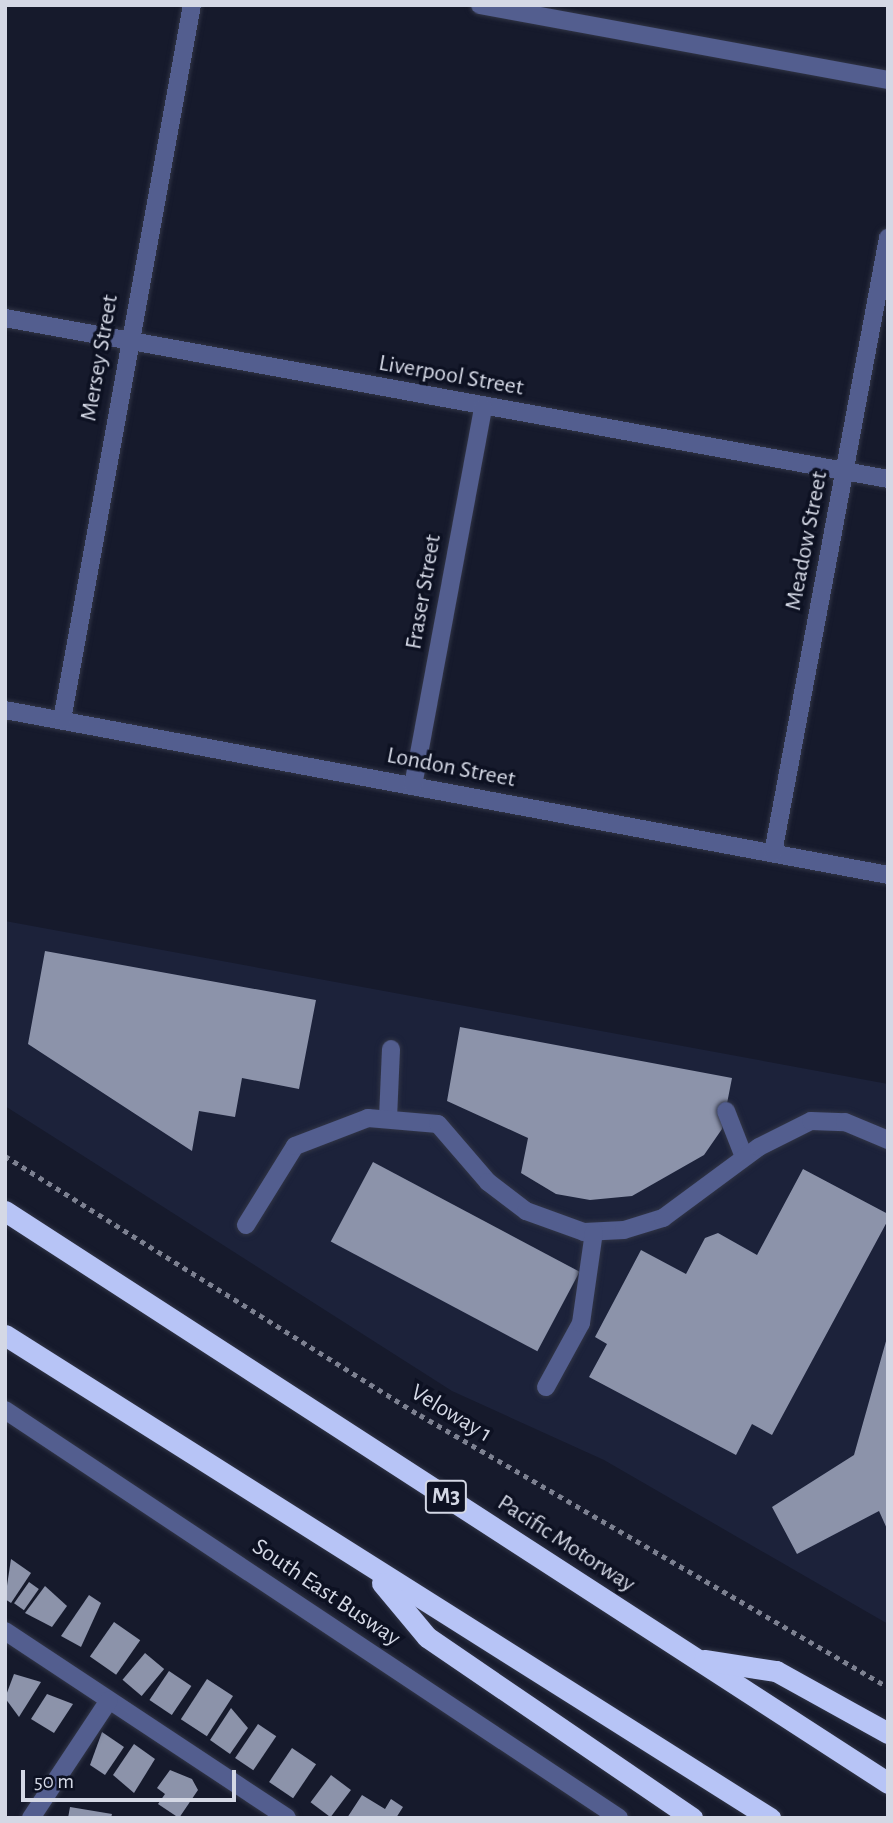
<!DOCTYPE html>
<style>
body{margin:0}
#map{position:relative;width:893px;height:1823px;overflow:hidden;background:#161a2c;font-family:"Alegreya Sans",sans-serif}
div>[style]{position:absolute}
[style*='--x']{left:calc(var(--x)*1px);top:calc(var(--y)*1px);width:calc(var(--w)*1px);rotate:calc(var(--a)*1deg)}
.built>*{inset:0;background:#1c223a}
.building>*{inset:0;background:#8c93aa;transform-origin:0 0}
.path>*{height:4.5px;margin-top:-2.25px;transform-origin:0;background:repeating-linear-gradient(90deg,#7d8191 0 5px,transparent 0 10px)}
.roads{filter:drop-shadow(0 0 2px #313546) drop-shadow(0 0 2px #313546)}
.minor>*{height:18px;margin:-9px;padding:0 9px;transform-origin:9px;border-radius:9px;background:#535e8f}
.highway>*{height:21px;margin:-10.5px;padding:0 10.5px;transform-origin:10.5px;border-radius:10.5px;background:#b7c4f6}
span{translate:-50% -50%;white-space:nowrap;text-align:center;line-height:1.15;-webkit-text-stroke:7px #0d1122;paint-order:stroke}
.shield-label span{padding:2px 5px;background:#0d1122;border:2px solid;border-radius:5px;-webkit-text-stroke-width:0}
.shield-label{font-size:23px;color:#d4d8e5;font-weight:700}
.street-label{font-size:24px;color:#d4d8e5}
.frame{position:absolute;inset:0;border:7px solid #d4d8e5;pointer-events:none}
.scale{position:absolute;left:21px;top:1770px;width:215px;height:32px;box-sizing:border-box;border:4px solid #d4d8e5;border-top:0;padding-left:9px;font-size:21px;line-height:24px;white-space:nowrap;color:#d4d8e5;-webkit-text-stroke:5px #0d1122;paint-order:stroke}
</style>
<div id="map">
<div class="built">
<div style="clip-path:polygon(5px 921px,888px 1084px,888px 1624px,604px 1460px,452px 1391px,5px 1106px)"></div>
</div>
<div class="building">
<div style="clip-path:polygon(45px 951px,316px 1000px,299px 1089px,242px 1078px,235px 1117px,199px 1111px,192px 1151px,28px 1044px)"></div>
<div style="clip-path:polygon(460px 1027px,732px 1078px,722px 1129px,704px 1155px,632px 1196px,590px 1200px,556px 1194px,521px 1173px,528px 1138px,447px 1101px)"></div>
<div style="left:373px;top:1162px;width:234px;height:90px;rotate:28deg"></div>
<div style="clip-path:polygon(803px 1169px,888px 1214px,888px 1220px,772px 1435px,752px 1424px,736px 1455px,589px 1377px,607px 1344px,595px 1337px,641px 1250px,686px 1274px,705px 1238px,718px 1233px,757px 1255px)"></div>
<div style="clip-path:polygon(888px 1334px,888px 1531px,879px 1511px,797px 1554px,772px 1507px,854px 1455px)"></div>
<div style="clip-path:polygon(11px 1559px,31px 1573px,11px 1603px,5px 1599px)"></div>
<div style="left:29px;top:1582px;width:12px;height:26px;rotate:35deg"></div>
<div style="clip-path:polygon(45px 1586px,67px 1606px,52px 1627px,25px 1613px)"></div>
<div style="clip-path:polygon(89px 1595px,101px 1603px,81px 1647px,61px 1636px)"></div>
<div style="left:114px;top:1622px;width:32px;height:42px;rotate:35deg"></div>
<div style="left:145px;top:1653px;width:25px;height:35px;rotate:40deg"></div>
<div style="left:169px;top:1671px;width:27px;height:35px;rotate:34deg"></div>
<div style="clip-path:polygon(14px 1674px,41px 1682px,19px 1717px,5px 1698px)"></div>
<div style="left:207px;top:1679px;width:31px;height:48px;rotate:33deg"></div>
<div style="clip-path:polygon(47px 1694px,73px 1704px,54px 1733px,31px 1719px)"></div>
<div style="clip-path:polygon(231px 1708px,248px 1728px,230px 1754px,210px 1740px)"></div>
<div style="left:258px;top:1724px;width:22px;height:41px;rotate:34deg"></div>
<div style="clip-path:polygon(102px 1732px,124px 1747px,105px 1775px,90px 1765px)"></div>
<div style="clip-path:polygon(134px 1744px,155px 1759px,134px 1793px,113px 1775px)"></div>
<div style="left:292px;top:1748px;width:29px;height:41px;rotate:34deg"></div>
<div style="clip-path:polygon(170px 1770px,192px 1779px,198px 1790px,179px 1818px,158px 1804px,165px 1794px,157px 1788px)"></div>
<div style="left:331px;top:1775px;width:25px;height:34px;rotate:37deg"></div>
<div style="clip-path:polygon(362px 1795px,385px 1809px,391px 1799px,403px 1807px,396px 1818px,347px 1818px)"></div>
<div style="clip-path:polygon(70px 1807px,112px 1814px,111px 1818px,68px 1818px)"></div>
</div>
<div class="path">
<div style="--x:5;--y:1156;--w:489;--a:32"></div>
<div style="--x:420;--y:1415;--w:541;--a:30.17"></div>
</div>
<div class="roads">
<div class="minor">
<div style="--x:480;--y:5;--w:415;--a:10.4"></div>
<div style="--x:5;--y:318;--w:898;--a:10.33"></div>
<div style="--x:5;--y:710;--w:898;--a:10.58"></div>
<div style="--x:62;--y:720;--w:727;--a:-79.7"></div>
<div style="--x:413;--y:786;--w:385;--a:-79.5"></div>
<div style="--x:773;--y:853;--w:626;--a:-79.41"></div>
<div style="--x:726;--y:1111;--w:49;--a:68.6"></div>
<div style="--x:388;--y:1118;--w:69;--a:-87.5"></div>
<div style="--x:246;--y:1225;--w:93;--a:-58.2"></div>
<div style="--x:295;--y:1146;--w:78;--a:-21"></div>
<div style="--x:368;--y:1118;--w:70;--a:4.9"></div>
<div style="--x:438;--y:1124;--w:77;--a:49.2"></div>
<div style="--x:488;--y:1182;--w:48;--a:37.3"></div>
<div style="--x:526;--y:1211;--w:62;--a:19.9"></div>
<div style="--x:584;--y:1232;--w:40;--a:-2.9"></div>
<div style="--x:624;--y:1230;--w:41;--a:-17.1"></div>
<div style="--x:663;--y:1218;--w:119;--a:-36.5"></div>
<div style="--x:759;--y:1147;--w:58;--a:-26.6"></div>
<div style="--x:811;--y:1121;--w:34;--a:2"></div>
<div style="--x:845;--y:1122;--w:47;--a:22.7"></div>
<div style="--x:546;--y:1387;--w:73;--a:-61.3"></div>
<div style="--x:581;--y:1323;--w:92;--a:-81.9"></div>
<div style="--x:5;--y:1410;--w:737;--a:33.6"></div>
<div style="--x:5;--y:1631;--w:338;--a:33.5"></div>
<div style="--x:31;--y:1818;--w:141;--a:-56.5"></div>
</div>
<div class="highway">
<div style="--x:5;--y:1211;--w:1052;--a:32.93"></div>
<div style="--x:5;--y:1335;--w:905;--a:32.27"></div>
<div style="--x:382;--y:1583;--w:70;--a:50.2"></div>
<div style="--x:427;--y:1637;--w:321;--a:34.3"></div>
<div style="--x:704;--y:1660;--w:73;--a:8.7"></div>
<div style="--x:776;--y:1671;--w:128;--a:29"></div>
</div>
</div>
<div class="shield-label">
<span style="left:446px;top:1497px">M3</span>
</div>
<div class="street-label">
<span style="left:100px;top:358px;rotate:-80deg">Mersey Street</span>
<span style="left:451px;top:376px;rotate:10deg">Liverpool Street</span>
<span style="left:807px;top:541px;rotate:-79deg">Meadow Street</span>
<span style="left:424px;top:592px;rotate:-80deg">Fraser Street</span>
<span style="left:451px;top:768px;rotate:11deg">London Street</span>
<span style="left:451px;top:1414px;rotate:31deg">Veloway 1</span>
<span style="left:566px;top:1544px;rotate:33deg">Pacific Motorway</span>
<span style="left:326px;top:1593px;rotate:34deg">South East Busway</span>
</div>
<div class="frame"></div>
<div class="scale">50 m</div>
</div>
